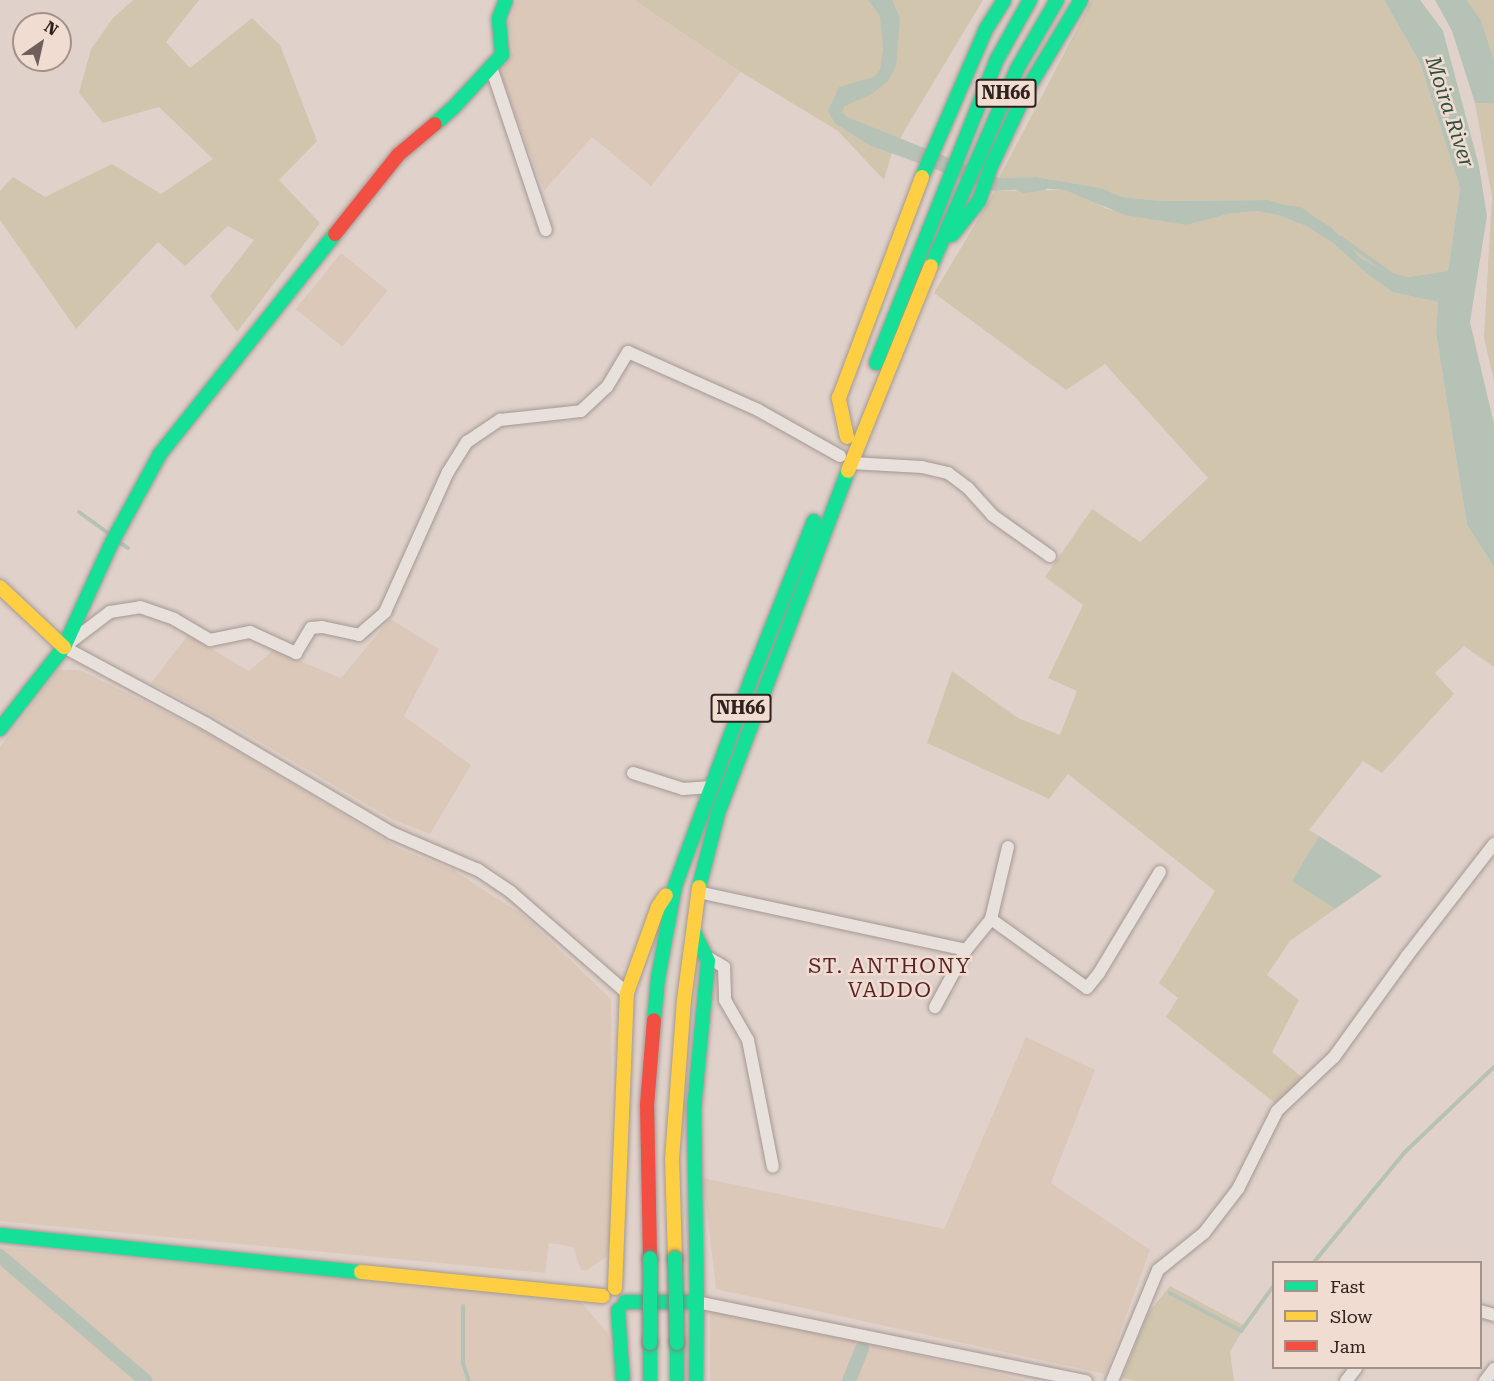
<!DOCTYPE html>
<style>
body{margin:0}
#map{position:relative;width:1494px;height:1381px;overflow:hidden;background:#e0d2ca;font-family:"Roboto Serif",serif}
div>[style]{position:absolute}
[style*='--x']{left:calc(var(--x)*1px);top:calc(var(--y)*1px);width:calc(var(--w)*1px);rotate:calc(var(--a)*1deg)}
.farmland>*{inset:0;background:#dbc8b9;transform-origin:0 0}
.green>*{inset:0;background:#d1c5ae}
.water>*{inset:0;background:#b6c2b5}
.stream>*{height:4px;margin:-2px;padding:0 2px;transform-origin:2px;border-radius:2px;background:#b6c2b5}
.canal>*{height:14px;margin:-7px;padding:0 7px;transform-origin:7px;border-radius:7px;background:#b6c2b5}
.roads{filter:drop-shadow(0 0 2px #a49894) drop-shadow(0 0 2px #a49894)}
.street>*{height:12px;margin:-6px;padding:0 6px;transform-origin:6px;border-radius:6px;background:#e8e0db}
.fast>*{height:14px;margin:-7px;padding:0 7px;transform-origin:7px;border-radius:7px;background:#16e098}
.slow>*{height:14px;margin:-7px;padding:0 7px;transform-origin:7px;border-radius:7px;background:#ffcf43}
.jam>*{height:14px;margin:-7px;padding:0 7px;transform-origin:7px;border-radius:7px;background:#f24e42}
.bridges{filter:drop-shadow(0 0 2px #8a7e7a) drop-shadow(0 0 2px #8a7e7a)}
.fast-bridge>*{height:14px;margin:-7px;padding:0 7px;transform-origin:7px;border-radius:7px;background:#16e098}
span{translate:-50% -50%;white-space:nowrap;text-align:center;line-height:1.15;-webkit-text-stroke:5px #f0dcd0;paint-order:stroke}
.shield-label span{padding:2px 4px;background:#f0dcd0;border:2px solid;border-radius:4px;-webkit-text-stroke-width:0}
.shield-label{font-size:18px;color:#31211e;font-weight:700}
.water-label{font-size:21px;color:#2f4f42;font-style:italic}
.neighbourhood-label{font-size:21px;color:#582229;letter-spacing:1.5px}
.legend{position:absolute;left:1272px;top:1261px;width:210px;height:108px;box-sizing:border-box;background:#f0dcd0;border:2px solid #a49189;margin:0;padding:8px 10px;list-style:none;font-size:18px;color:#31211e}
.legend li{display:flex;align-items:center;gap:12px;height:30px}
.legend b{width:30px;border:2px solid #a49189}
.north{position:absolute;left:12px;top:12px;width:60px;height:60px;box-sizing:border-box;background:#f0dcd0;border:2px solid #a49189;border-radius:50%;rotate:34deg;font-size:16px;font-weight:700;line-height:24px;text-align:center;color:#31211e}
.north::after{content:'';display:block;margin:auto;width:21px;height:27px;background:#6e5f5a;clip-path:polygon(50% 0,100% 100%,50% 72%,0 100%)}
</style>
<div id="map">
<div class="farmland">
<div style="clip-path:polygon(517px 0,634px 0,741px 72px,651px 186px,592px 137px,544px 191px,500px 73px,513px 52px,509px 23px)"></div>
<div style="left:341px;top:253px;width:60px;height:72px;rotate:39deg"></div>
<div style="clip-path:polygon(390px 619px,439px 649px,404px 716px,471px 765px,430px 834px,392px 819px,227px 723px,151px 683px,188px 635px,249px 671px,273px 650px,341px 678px)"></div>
<div style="clip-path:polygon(58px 670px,80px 670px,207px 733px,402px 850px,453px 870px,523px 915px,611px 999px,612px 1238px,606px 1257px,587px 1270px,581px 1270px,573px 1247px,549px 1243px,545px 1273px,0 1221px,0 747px)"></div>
<div style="clip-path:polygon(1026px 1037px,1095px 1070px,1051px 1183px,1150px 1250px,1105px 1374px,716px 1289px,703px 1178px,944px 1229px)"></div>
<div style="clip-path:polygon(0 1247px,569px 1297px,583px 1304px,608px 1334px,618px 1368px,618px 1381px,0 1381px)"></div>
<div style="clip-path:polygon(710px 1307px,1028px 1381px,710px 1381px)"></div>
</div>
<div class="green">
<div style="clip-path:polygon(133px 0,199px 0,166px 42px,190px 68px,252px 18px,280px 45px,317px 141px,279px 180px,320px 223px,237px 332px,210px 296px,254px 240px,228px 226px,185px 266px,158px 242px,76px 329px,0 220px,0 191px,13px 177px,45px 197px,112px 164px,161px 194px,213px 159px,159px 107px,103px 123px,79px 93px,91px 49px,113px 18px)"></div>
<div style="clip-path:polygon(634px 0,983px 0,906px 128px,891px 156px,884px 180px,838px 131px,741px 72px)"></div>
<div style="clip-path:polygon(1092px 0,1384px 0,1420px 63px,1460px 188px,1448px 271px,1408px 277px,1382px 270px,1361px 258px,1332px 228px,1269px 200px,1161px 201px,1122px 197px,1101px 188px,1036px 177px,999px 178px)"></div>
<div style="clip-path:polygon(1467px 0,1494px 0,1494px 60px,1481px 20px)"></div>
<div style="clip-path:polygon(1475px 103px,1494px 103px,1494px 381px,1484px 338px,1492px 197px)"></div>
<div style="clip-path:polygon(1065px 190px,1091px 199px,1107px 209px,1187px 225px,1228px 214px,1256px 211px,1278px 215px,1306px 226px,1333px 243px,1366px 273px,1392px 292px,1438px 302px,1436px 333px,1467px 525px,1494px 567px,1494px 667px,1464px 646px,1435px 673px,1454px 694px,1382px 773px,1363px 761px,1309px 830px,1319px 836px,1293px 881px,1335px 909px,1290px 941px,1267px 975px,1299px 1000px,1272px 1052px,1304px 1079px,1275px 1103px,1166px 1017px,1178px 998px,1159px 983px,1215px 891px,1068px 774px,1049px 799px,927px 743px,952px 671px,1018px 718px,1060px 735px,1077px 691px,1048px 678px,1083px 605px,1045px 577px,1092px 509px,1140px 542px,1208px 478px,1105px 364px,1066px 390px,934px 293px,995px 191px)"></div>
<div style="clip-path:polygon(1170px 1286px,1245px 1326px,1230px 1352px,1234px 1381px,1135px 1381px,1122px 1378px,1149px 1312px)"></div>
</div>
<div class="water">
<div style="clip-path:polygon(868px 0,892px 0,900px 18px,896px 66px,888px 81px,872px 94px,845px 106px,842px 112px,847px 117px,999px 178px,1036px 177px,1101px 188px,1122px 197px,1161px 201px,1269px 200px,1313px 216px,1332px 228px,1361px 258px,1382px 270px,1408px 277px,1448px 271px,1460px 188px,1420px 63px,1384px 0,1420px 0,1443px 31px,1479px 166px,1487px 216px,1470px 322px,1494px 424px,1494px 567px,1467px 525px,1436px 333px,1438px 302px,1392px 292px,1366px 273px,1333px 243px,1306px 226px,1278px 215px,1256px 211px,1228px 214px,1187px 225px,1125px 215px,1065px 190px,1039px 188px,995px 191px,869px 145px,835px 123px,828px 111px,839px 87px,874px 77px,880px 70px,883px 49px,880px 16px)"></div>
<div style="clip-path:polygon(1435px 0,1467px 0,1481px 20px,1494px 60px,1494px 103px,1475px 103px,1452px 31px)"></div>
<div style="clip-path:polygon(1319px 836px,1382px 876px,1335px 909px,1292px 881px)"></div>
</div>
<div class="stream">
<div style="--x:1017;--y:188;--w:8;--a:23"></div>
<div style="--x:1024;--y:191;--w:21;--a:-8"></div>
<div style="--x:1284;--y:207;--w:16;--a:7"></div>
<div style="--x:1300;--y:209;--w:12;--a:35"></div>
<div style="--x:1341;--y:238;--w:62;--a:35.8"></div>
<div style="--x:79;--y:512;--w:39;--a:36"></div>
<div style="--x:119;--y:542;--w:11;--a:34"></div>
<div style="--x:1314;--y:1262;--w:143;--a:-50.4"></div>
<div style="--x:1405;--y:1152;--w:123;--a:-43.7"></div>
<div style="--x:1170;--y:1293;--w:81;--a:28.2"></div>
<div style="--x:1241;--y:1331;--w:57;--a:-54.3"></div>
<div style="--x:463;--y:1306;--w:57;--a:90"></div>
<div style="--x:463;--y:1363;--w:19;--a:72"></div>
</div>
<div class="canal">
<div style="--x:0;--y:1256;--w:192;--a:40.6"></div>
<div style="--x:849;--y:1381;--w:35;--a:-68"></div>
</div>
<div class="roads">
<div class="street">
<div style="--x:491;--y:67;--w:172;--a:71.4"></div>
<div style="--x:851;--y:463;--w:71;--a:3.2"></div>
<div style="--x:922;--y:467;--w:27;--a:13"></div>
<div style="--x:948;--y:473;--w:25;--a:37"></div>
<div style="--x:968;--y:488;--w:36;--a:48"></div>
<div style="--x:992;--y:515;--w:71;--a:35.3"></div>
<div style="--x:633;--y:773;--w:52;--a:17.7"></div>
<div style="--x:683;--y:789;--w:29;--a:-4"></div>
<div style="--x:698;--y:892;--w:274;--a:12.2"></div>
<div style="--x:966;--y:950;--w:65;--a:118.5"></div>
<div style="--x:991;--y:919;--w:118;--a:35.7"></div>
<div style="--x:1087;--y:988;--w:19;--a:-51"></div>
<div style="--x:1099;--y:973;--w:118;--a:-58.9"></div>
<div style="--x:966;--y:950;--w:40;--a:-51"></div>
<div style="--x:991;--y:919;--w:74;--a:-76.7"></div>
<div style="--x:707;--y:957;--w:20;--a:30"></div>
<div style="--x:724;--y:967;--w:33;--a:88"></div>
<div style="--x:725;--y:1000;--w:46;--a:60.1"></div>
<div style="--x:748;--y:1040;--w:129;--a:78.9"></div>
<div style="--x:627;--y:993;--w:154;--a:-139"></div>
<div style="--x:511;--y:892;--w:40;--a:-146"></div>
<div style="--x:478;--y:870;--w:94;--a:-156.7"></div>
<div style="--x:392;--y:833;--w:215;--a:-149.5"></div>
<div style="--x:207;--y:724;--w:162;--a:-151.7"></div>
<div style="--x:64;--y:647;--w:58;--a:-37.3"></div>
<div style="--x:110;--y:612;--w:30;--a:-9"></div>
<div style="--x:140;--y:607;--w:36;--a:19"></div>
<div style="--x:174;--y:619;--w:42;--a:30.3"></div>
<div style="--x:210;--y:640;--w:41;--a:-11.3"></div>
<div style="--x:250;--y:632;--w:51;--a:24.5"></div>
<div style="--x:296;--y:653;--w:29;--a:-59"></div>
<div style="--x:311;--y:628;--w:11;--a:-5"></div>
<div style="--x:322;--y:627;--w:38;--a:12"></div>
<div style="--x:359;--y:635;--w:35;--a:-41"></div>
<div style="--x:385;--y:612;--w:154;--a:-65.8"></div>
<div style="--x:448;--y:472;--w:36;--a:-58"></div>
<div style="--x:467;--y:442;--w:40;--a:-34"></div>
<div style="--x:500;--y:420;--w:81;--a:-6.3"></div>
<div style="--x:581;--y:411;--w:35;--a:-43"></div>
<div style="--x:607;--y:387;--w:41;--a:-59"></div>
<div style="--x:628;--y:352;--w:142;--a:24"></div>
<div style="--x:758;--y:410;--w:94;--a:29.3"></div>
<div style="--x:697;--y:1302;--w:397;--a:11.5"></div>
<div style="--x:1480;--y:1311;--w:15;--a:16"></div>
<div style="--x:1112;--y:1381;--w:120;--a:-67.5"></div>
<div style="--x:1158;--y:1270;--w:59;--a:-38.8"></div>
<div style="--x:1204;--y:1233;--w:56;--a:-52.3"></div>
<div style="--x:1238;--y:1189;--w:87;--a:-63.4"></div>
<div style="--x:1277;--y:1111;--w:79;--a:-43.5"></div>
<div style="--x:1334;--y:1057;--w:125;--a:-54.1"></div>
<div style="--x:1407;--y:956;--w:142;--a:-52.2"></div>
<div style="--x:1346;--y:1381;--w:16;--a:-52"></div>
<div style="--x:1485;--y:1381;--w:15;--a:-53"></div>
</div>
<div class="fast">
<div style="--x:435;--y:124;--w:25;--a:-42"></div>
<div style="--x:454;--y:107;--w:71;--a:-47.3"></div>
<div style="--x:502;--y:55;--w:37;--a:-95"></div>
<div style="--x:499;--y:18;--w:19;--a:-69"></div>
<div style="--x:922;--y:177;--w:161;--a:-66.6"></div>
<div style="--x:986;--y:29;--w:34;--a:-58"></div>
<div style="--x:952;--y:235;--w:43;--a:-51.5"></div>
<div style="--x:979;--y:201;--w:39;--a:-71"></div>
<div style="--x:992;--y:164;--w:82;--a:-64.7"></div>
<div style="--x:1027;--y:90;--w:105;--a:-59"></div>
<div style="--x:931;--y:266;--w:215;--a:-66.4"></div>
<div style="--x:1017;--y:69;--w:80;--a:-59.9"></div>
<div style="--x:876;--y:363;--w:325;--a:-68.3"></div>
<div style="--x:996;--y:61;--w:70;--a:-60.9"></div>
<div style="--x:0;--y:729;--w:104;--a:-52"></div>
<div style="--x:64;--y:647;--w:115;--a:-65.4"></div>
<div style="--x:112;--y:542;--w:100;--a:-61.4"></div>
<div style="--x:160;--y:454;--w:281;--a:-51.5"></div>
<div style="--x:699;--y:887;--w:76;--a:-75.6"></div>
<div style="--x:718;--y:813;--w:366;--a:-69.2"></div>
<div style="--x:693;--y:930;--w:34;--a:64"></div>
<div style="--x:708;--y:961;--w:150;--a:95.4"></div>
<div style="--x:694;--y:1110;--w:192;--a:89.1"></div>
<div style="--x:654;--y:1020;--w:42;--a:-84.6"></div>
<div style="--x:658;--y:978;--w:94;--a:-79.5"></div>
<div style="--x:675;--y:886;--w:221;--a:-69.8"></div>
<div style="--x:751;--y:679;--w:170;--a:-68.3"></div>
<div style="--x:0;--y:1235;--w:363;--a:5.9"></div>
<div style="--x:625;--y:1302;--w:72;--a:0"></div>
<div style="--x:697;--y:1302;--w:79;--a:90.7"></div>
<div style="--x:618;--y:1310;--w:71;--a:86"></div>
<div style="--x:650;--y:1343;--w:38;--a:90"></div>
<div style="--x:677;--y:1343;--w:38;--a:90"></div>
</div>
<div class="slow">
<div style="--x:847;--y:437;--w:40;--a:-102"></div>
<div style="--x:839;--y:398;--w:236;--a:-69.4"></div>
<div style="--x:848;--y:471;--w:221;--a:-68"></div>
<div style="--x:0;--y:587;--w:88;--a:43.2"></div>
<div style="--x:675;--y:1258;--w:99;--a:-91.7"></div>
<div style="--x:672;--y:1159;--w:159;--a:-85.7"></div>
<div style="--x:684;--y:1000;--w:114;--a:-82.4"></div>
<div style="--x:361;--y:1272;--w:243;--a:5.7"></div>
<div style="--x:615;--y:1288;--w:295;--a:-87.7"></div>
<div style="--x:627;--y:993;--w:91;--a:-70.2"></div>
<div style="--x:658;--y:907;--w:14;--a:-56"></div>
</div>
<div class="jam">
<div style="--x:335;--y:234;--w:101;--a:-51.4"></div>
<div style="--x:398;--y:155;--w:48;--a:-40"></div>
<div style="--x:650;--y:1258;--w:153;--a:-91.1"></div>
<div style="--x:647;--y:1105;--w:85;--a:-85.3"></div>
</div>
</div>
<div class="bridges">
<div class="fast-bridge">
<div style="--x:650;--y:1258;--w:85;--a:90"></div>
<div style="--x:675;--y:1258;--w:85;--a:88.7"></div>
</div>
</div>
<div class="shield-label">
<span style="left:1006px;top:93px">NH66</span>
<span style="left:741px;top:708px">NH66</span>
</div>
<div class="water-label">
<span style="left:1450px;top:112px;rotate:72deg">Moira River</span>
</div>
<div class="neighbourhood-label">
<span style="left:890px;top:978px">ST. ANTHONY<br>VADDO</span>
</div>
<ul class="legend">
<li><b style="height:8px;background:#16e098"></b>Fast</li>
<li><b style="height:8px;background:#ffcf43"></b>Slow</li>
<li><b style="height:8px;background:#f24e42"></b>Jam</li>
</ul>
<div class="north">N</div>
</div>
